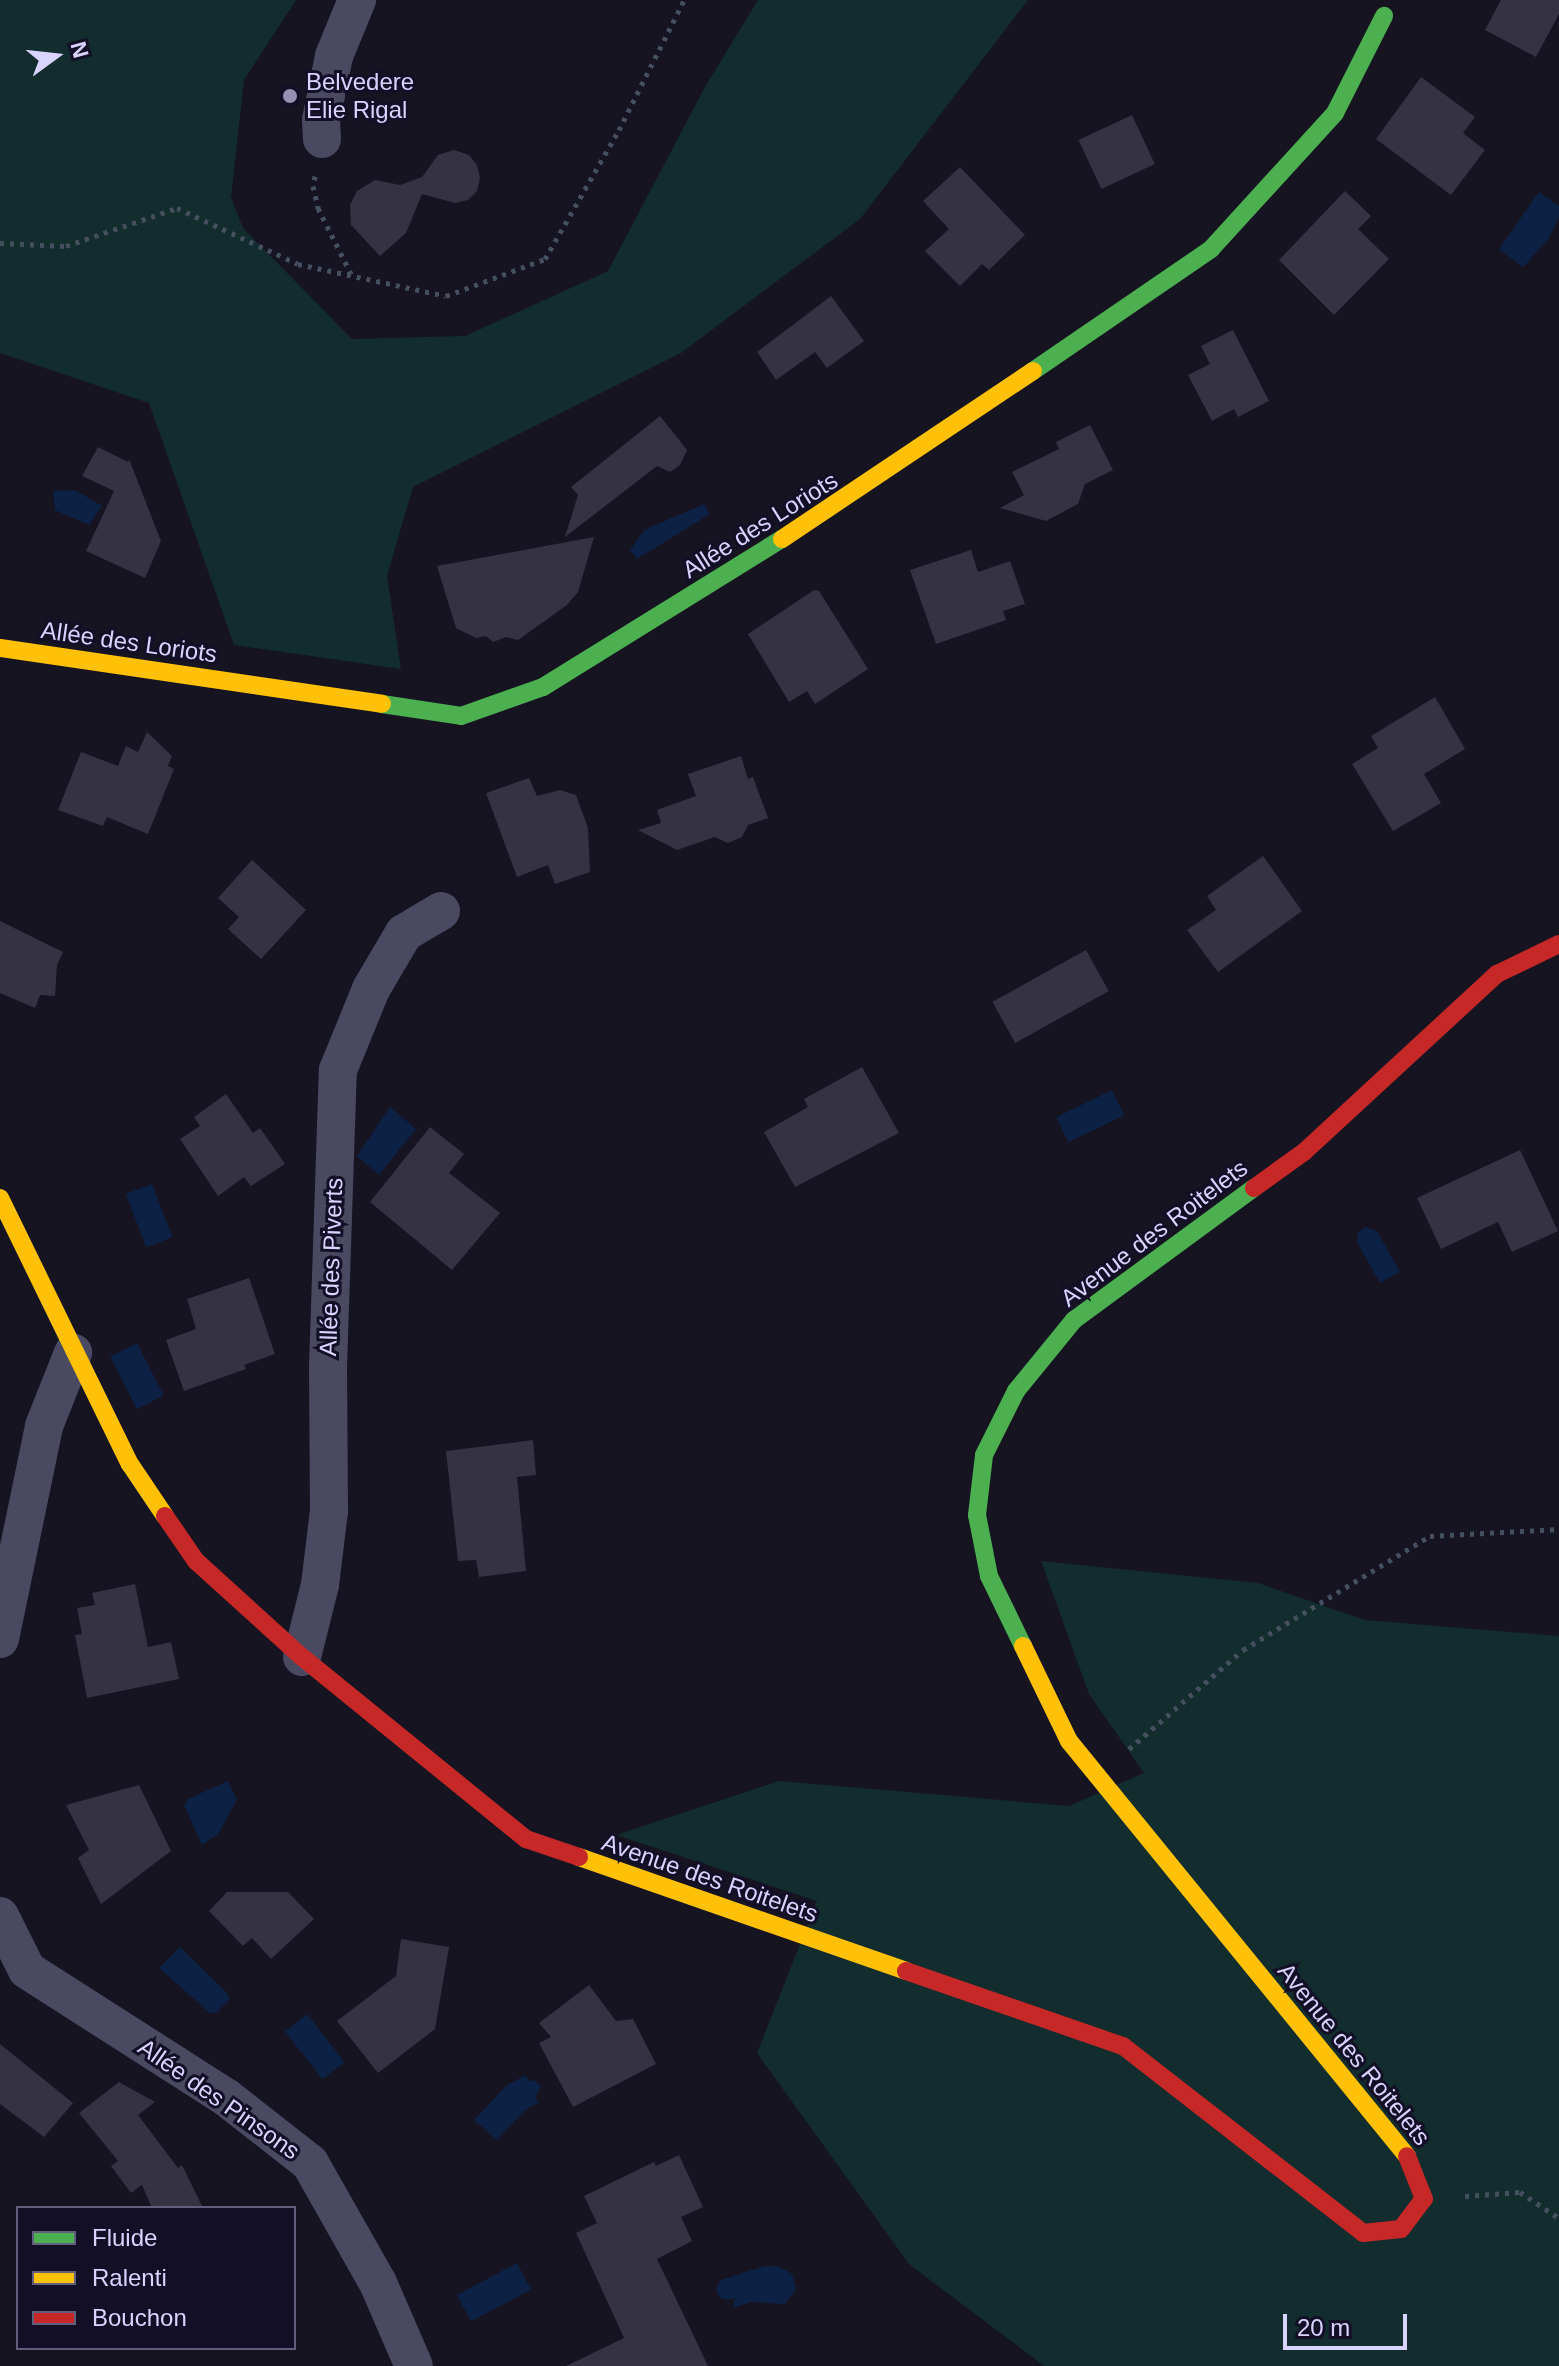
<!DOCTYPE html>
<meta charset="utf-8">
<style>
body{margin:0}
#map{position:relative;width:1559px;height:2366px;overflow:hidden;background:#161421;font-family:Helvetica,sans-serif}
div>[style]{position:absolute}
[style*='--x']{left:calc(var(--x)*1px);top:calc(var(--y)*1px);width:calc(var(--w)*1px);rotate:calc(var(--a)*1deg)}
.green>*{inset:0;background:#132c2d}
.water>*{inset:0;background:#0d2144;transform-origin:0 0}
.building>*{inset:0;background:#343243;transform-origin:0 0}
.path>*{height:5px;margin-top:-2.5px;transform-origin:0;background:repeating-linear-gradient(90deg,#44505f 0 4px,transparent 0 10px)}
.street>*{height:38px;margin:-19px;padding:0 19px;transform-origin:19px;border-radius:19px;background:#4a4962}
.fast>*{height:18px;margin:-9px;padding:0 9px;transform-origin:9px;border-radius:9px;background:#4caf50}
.slow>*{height:18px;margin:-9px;padding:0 9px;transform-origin:9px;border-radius:9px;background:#ffc107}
.jam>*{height:18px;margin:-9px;padding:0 9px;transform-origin:9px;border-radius:9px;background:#c62828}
.dots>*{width:22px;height:22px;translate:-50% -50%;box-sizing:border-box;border:4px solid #130f26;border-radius:50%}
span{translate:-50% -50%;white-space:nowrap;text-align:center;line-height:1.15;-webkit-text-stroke:6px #130f26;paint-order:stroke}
.poi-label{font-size:24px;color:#d9d4ff}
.left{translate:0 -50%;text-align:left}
.street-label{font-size:24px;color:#d9d4ff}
.legend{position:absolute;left:16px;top:2206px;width:280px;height:144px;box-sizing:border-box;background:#130f26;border:2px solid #625e7d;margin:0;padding:10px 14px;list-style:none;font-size:24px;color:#d9d4ff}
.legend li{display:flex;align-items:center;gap:16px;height:40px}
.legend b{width:40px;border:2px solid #625e7d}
.north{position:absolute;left:16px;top:16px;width:80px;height:80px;-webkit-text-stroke:6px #130f26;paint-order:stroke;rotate:75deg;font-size:22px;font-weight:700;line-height:32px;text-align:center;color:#d9d4ff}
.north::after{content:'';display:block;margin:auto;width:28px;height:36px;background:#d9d4ff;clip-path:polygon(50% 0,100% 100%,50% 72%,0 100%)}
.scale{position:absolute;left:1283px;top:2314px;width:124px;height:36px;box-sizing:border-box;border:4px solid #d9d4ff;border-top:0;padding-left:10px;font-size:24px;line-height:28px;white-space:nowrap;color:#d9d4ff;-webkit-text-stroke:6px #130f26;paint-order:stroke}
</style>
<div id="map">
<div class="green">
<div style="clip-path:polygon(0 0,296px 0,244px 80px,231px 197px,243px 228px,352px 339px,465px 336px,608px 271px,705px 87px,758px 0,1028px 0,860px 219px,681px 353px,413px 487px,387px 576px,401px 669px,234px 645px,149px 403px,0 353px)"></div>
<div style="clip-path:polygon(1041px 1561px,1258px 1583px,1365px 1620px,1559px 1636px,1559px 2366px,1044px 2366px,909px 2264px,757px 2053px,817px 1901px,616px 1835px,779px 1781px,1069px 1806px,1144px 1773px,1089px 1694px)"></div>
</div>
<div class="water">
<div style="clip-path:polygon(1539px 192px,1559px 206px,1559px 218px,1547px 241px,1523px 267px,1499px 249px)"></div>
<div style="clip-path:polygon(75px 490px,102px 506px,89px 525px,55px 510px,53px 491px)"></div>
<div style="clip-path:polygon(704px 504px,710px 514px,637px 559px,630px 550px,644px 530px)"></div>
<div style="left:1112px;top:1090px;width:28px;height:62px;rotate:64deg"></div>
<div style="clip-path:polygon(390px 1107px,416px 1129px,379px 1175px,357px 1156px)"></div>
<div style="left:152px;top:1184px;width:57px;height:28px;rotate:69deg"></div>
<div style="clip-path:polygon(1365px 1227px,1377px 1231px,1400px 1272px,1380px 1283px,1357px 1242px,1358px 1233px)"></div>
<div style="left:137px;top:1343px;width:59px;height:30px;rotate:63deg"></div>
<div style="clip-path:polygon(228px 1781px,237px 1800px,218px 1834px,202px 1845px,184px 1805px,188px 1799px)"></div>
<div style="clip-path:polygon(180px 1947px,228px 1994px,229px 2000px,216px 2013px,210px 2013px,159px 1968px)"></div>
<div style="left:307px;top:2014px;width:61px;height:28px;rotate:52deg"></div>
<div style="clip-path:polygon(526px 2075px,528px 2080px,536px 2081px,541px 2087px,535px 2097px,538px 2103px,525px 2110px,497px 2140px,474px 2120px,507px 2085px)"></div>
<div style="left:517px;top:2263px;width:30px;height:68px;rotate:62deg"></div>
<div style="clip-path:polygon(765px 2266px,778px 2266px,792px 2274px,796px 2289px,785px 2304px,751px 2302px,735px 2307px,733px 2302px,737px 2298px,726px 2300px,719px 2297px,716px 2289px,721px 2280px)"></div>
</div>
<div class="building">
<div style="clip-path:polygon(1501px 0,1559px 0,1559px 14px,1536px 57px,1485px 30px)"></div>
<div style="clip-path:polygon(1421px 77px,1475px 117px,1463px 133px,1485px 150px,1451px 195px,1376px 139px)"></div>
<div style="left:1132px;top:115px;width:54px;height:59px;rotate:65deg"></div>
<div style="clip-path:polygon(454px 150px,469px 155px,477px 165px,480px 178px,477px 191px,468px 200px,455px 203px,422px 194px,406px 233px,380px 256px,351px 225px,350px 205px,357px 191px,375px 180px,400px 185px,422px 177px,438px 155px)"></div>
<div style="clip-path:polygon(960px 167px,1025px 235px,989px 270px,982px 264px,960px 286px,925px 251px,949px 229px,923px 201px)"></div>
<div style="clip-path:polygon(1345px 191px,1371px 216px,1358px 229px,1389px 259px,1334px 315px,1279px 260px)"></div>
<div style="clip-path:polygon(831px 296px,864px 341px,827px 368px,815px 352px,776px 380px,757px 352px)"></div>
<div style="clip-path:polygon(1233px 330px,1269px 401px,1238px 417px,1234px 409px,1212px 421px,1188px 375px,1210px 364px,1201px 346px)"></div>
<div style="clip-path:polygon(660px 416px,687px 450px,680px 465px,670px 472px,657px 466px,565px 537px,578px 495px,571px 487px)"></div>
<div style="clip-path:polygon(1090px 425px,1113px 470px,1085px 484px,1078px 504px,1046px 521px,1000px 508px,1024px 495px,1012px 472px,1059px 449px,1056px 442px)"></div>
<div style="clip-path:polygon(98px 447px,128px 462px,129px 459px,161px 541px,145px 578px,86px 551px,114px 491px,82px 476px)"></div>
<div style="clip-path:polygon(594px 537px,578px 592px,567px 605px,518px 640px,506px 637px,493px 642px,486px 636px,476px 638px,456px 628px,437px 566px)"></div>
<div style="clip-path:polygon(971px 550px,978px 572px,1010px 561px,1025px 604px,1003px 611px,1006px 620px,936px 644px,910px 570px)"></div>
<div style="clip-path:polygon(814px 590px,819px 591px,868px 669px,815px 704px,807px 691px,789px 702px,748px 634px)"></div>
<div style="clip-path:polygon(1435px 697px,1465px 749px,1424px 774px,1441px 803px,1393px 831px,1352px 764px,1378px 748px,1371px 736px)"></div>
<div style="clip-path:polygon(147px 732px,172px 756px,168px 766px,174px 769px,148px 834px,107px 817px,103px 826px,58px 810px,81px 752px,118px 766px,126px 746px,138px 752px)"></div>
<div style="clip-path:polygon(741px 756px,748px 779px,753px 777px,768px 818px,748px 825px,742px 837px,728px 843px,715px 837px,677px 850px,638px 830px,661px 823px,657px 810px,696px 796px,688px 774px)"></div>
<div style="clip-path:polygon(529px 778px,537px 796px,560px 790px,576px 795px,588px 828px,590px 872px,555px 884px,548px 865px,517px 877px,486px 793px)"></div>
<div style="clip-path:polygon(1263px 856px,1302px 911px,1218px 972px,1187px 930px,1216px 910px,1207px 896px)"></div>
<div style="clip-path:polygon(252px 860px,306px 910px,261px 959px,228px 929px,239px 917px,218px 898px)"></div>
<div style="clip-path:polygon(0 921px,63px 952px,57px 965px,55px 996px,40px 995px,35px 1008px,0 993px)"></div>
<div style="left:1086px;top:950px;width:47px;height:107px;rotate:61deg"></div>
<div style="clip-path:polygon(862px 1067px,899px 1133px,795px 1187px,764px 1132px,808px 1107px,804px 1099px)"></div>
<div style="clip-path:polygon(226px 1094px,253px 1133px,260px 1128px,285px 1164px,251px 1186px,244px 1177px,218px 1196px,180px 1139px,200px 1126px,194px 1117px)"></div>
<div style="clip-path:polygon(430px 1127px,464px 1154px,449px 1173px,500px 1213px,452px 1270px,370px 1202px)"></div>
<div style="clip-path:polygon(1520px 1150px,1558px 1231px,1512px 1252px,1498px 1222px,1441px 1249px,1417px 1198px)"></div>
<div style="clip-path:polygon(249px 1278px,275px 1354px,244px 1365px,246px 1369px,184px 1391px,166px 1340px,196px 1329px,187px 1299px)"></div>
<div style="clip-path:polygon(533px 1440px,536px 1475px,517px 1477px,526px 1571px,479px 1577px,476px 1560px,458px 1561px,446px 1451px)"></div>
<div style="clip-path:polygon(135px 1584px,148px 1647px,171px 1642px,179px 1679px,87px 1698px,75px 1635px,82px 1634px,77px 1608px,95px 1605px,92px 1593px)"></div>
<div style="clip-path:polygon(139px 1785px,171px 1851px,101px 1904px,78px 1858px,89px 1850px,66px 1805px)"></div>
<div style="clip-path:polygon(227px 1892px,288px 1892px,314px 1919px,271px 1959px,252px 1938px,243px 1946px,209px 1911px)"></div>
<div style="clip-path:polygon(401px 1939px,449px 1947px,435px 2029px,378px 2073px,337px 2021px,396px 1976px)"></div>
<div style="clip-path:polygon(589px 1985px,616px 2021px,633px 2019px,656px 2064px,573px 2107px,539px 2043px,551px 2037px,539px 2023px)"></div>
<div style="clip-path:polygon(0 2044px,73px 2103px,44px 2137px,0 2104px)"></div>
<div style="clip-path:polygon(119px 2082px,155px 2102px,138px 2115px,178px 2168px,182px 2165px,203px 2208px,152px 2208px,142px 2185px,131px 2193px,111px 2166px,118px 2161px,79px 2113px)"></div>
<div style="clip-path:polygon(679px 2155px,703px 2207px,681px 2217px,692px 2241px,657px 2259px,708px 2366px,566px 2366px,624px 2338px,576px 2233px,597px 2223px,584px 2196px,654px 2162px,656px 2166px)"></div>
</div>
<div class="path">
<div style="--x:315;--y:176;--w:10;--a:101"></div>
<div style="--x:313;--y:186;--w:23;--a:77"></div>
<div style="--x:318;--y:208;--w:76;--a:63.4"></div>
<div style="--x:0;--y:243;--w:66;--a:2.6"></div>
<div style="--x:66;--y:246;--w:117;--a:-18.9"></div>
<div style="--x:177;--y:208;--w:133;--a:24.8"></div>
<div style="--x:298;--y:264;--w:151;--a:12.2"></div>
<div style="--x:446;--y:296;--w:106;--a:-20.5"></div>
<div style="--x:545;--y:259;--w:149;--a:-60.2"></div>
<div style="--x:619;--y:130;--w:145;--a:-63.4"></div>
<div style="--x:1129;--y:1749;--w:151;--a:-41"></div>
<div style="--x:1243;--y:1650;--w:219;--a:-31.4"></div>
<div style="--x:1430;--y:1536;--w:129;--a:-3.1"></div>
<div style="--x:1465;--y:2196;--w:55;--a:-4.2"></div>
<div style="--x:1520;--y:2192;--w:47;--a:33.7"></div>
</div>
<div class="street">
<div style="--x:322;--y:139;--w:19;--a:-93"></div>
<div style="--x:321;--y:120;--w:65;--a:-78.5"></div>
<div style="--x:334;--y:56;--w:61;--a:-67.7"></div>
<div style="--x:0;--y:1639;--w:217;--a:-78.3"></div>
<div style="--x:44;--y:1426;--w:79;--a:-68.3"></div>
<div style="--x:302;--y:1657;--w:74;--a:-76"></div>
<div style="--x:320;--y:1585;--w:75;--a:-83.1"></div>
<div style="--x:329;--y:1511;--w:144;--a:-90.4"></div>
<div style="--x:328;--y:1367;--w:297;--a:-88.1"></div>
<div style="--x:338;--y:1070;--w:87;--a:-67.8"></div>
<div style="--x:371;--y:989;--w:65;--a:-59.5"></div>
<div style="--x:404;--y:933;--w:43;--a:-30.7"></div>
<div style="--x:0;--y:1916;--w:60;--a:63.4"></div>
<div style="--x:27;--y:1970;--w:237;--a:32.6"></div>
<div style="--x:227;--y:2098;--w:105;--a:38.1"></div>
<div style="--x:310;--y:2163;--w:138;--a:60.5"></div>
<div style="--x:378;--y:2283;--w:90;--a:66.6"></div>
</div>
<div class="fast">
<div style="--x:1033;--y:371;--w:216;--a:-34.4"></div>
<div style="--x:1211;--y:249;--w:184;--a:-47.6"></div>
<div style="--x:1335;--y:113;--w:109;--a:-63.2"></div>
<div style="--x:382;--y:704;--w:80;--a:8.6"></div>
<div style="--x:461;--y:716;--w:87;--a:-19.5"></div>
<div style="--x:543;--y:687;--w:281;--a:-31.8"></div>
<div style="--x:1023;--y:1646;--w:78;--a:-115.9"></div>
<div style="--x:989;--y:1576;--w:62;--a:-101.1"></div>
<div style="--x:977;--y:1515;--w:60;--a:-83.3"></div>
<div style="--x:984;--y:1455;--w:72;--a:-63.4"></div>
<div style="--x:1016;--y:1391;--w:92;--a:-50.8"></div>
<div style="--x:1074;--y:1320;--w:223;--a:-36.3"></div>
</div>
<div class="slow">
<div style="--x:782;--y:539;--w:302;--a:-33.8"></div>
<div style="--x:0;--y:648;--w:386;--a:8.3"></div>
<div style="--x:0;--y:1198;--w:296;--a:64"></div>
<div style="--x:130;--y:1464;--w:63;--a:56.1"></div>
<div style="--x:1023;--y:1646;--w:106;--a:64.2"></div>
<div style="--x:1069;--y:1741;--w:535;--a:50.84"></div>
<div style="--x:579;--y:1857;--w:346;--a:19.2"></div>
</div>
<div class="jam">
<div style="--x:1254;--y:1188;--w:62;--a:-35.8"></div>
<div style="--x:1304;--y:1152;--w:263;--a:-42.7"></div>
<div style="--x:1497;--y:974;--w:69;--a:-25.8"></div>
<div style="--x:165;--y:1516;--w:55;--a:55.4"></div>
<div style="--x:196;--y:1561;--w:143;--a:42.2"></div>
<div style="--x:302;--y:1657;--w:289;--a:39.1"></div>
<div style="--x:526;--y:1839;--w:56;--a:18.8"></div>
<div style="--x:906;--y:1971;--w:230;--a:19.1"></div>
<div style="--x:1123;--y:2046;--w:304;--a:37.9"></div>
<div style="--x:1363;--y:2233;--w:38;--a:-6"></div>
<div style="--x:1401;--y:2229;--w:38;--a:-53"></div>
<div style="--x:1424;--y:2199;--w:46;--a:-111.6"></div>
</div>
<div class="dots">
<div style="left:290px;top:96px;background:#9591b1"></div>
</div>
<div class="poi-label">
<span class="left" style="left:306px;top:96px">Belvedere<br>Elie Rigal</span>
</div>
<div class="street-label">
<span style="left:760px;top:525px;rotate:-32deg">Allée des Loriots</span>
<span style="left:129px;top:642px;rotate:8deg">Allée des Loriots</span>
<span style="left:1154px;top:1233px;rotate:-37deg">Avenue des Roitelets</span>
<span style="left:331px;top:1267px;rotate:-88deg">Allée des Piverts</span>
<span style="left:710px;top:1878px;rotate:19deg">Avenue des Roitelets</span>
<span style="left:1354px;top:2054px;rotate:51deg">Avenue des Roitelets</span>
<span style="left:219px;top:2099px;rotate:35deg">Allée des Pinsons</span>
</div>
<ul class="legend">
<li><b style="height:10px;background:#4caf50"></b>Fluide</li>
<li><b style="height:10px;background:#ffc107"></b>Ralenti</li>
<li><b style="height:10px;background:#c62828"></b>Bouchon</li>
</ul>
<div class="north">N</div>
<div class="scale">20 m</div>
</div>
